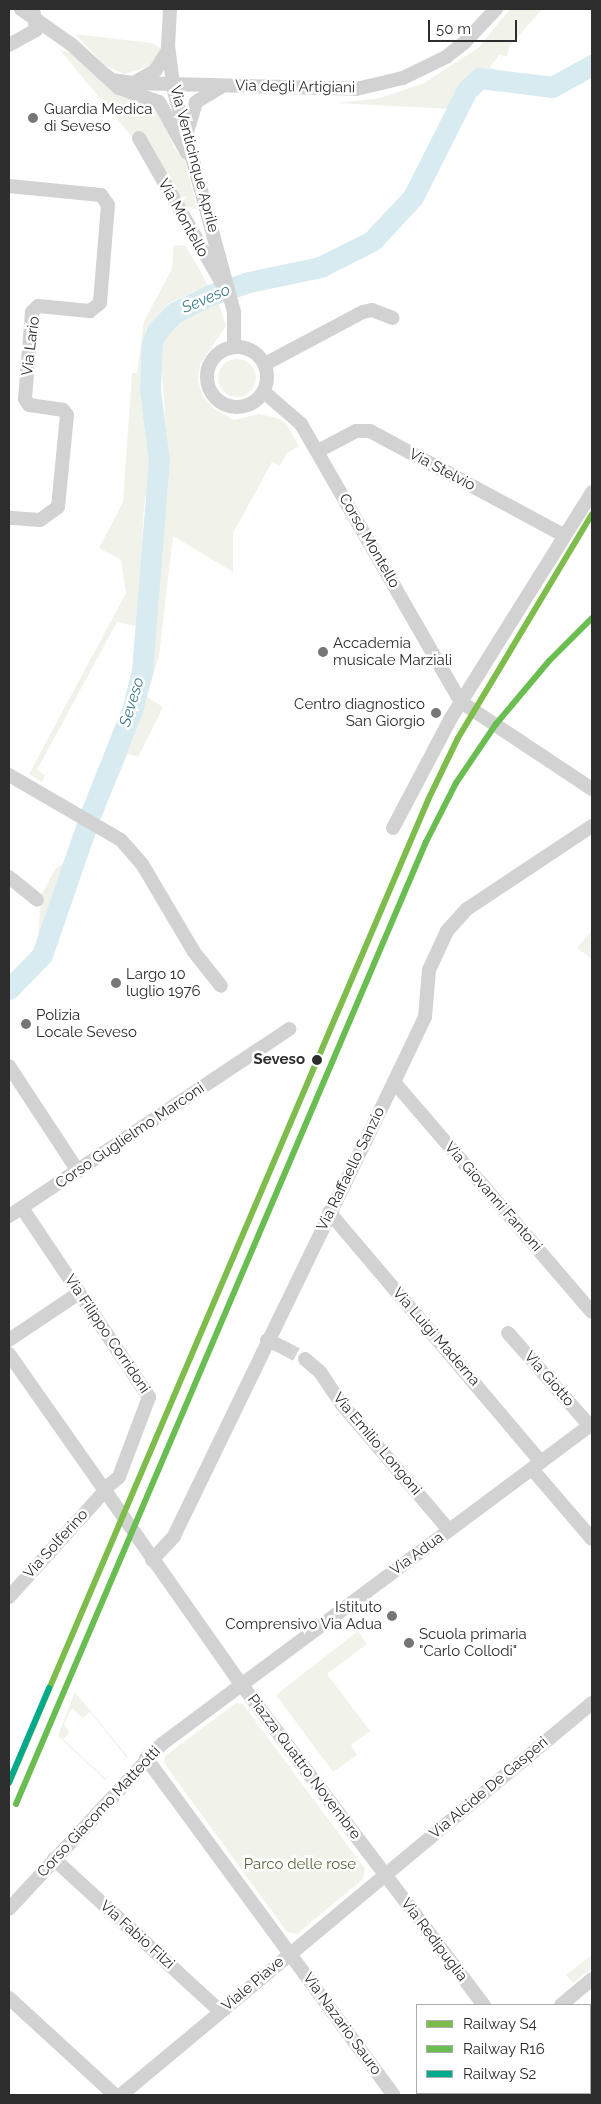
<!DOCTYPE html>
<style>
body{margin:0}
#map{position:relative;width:601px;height:2104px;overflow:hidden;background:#fff;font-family:Raleway,sans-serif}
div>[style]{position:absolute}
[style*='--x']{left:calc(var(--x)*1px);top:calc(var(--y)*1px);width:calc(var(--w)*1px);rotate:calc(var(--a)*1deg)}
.green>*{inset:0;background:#f1f3eb}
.round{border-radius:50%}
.river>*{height:21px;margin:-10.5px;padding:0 10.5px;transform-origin:10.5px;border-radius:10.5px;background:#d7ebf0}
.minor-tunnel>*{height:14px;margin-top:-7px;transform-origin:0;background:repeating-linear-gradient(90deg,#d5d5d5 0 14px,transparent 0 21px)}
.minor>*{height:14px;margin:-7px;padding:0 7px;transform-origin:7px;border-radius:7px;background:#d2d2d2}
.minor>.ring{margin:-7px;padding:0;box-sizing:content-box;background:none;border:14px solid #d2d2d2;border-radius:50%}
.rail-1>*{height:6px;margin:-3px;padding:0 3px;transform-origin:3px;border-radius:3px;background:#7ebc4c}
.rail-2>*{height:6px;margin:-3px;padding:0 3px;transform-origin:3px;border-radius:3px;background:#69bd51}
.rail-3>*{height:6px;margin:-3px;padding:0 3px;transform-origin:3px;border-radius:3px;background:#00aa8a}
.dots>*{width:14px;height:14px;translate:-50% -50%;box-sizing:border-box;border:2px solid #fff;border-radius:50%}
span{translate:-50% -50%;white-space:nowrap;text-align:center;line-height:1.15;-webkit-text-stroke:5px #fff;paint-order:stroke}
.street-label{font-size:15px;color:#2d2d2d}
.poi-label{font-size:15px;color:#2d2d2d}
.left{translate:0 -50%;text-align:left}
.right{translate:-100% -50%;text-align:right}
.stop-label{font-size:15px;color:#2d2d2d;font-weight:700}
.park-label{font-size:15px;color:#58683b}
.water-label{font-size:16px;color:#3c7c8d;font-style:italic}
.frame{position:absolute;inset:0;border:10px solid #2d2d2d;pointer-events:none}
.legend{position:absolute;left:416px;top:2004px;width:175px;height:90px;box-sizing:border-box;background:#fff;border:1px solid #ababab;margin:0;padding:6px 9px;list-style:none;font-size:15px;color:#2d2d2d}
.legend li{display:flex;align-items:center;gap:10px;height:25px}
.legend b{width:25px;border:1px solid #ababab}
.scale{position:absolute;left:428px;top:20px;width:89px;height:22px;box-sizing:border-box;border:2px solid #2d2d2d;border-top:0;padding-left:6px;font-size:15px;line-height:18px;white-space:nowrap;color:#2d2d2d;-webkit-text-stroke:4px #fff;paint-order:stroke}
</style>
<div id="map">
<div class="green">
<div style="clip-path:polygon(510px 9px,542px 9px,509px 47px,507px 56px,499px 55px,490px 67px,504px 73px,485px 68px,472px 73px,451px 109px,336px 103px,380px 98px,424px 83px,478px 48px)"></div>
<div style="clip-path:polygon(75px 34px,152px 43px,162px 49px,150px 66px,124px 74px,104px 65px)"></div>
<div style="clip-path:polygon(60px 50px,71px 53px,115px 93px,146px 100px,164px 116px,174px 148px,185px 159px,197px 209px,186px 208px,141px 132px,132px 137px)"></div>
<div style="clip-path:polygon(174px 245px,186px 246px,208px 285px,168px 304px,146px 329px,140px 381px,152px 465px,144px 506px,138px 627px,117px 622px,37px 770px,45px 775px,42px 782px,29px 774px,126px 593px,121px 560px,99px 548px,123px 502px,132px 373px,137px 373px,144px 321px,172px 269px)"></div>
<div style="clip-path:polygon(218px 301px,226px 326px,200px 364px,198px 381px,203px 396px,213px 408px,234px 420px,259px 414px,277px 418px,286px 423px,299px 446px,287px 453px,280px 466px,272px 462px,233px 533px,233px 572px,173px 536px,159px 656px,147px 697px,163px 707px,138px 757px,128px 754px,100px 818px,144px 698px,151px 667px,169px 471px,160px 344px,170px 327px)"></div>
<div class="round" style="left:218px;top:359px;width:38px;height:38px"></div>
<div style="clip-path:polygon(64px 863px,45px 919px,38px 940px,41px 895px,56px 868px)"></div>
<div style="clip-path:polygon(592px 930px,592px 959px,577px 948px)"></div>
<div style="clip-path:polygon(358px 1631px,367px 1644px,327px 1674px,370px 1731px,351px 1745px,357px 1755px,333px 1772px,276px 1695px)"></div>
<div style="clip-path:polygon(75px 1692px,128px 1757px,120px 1763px,126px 1757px,90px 1712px,82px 1718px,73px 1708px,70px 1711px,64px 1725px,70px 1732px,63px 1739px,105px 1778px,112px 1772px,105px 1780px,58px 1736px)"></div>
<div style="clip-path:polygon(236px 1703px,243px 1704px,365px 1869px,363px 1879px,297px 1934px,287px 1932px,164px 1763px,165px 1756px)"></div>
<div style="clip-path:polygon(592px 1955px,592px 1968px,573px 1983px,566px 1975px)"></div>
</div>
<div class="river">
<div style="--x:91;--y:813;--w:111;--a:-68.3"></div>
<div style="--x:132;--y:710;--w:40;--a:-75.6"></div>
<div style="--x:142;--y:671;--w:211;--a:-85.4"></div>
<div style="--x:159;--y:461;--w:72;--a:-97.2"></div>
<div style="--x:150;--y:390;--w:47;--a:-87.6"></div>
<div style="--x:152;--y:343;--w:13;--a:-67"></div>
<div style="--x:157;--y:331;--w:25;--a:-47"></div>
<div style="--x:174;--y:313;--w:40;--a:-26.6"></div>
<div style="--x:210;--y:295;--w:41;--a:-18.4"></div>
<div style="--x:249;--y:282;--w:73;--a:-11.9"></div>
<div style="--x:320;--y:267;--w:58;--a:-26.6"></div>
<div style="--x:372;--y:241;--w:60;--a:-47"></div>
<div style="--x:413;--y:197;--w:120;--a:-63.2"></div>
<div style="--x:467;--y:90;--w:18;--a:-43"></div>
<div style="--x:480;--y:78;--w:73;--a:7.1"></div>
<div style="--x:552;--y:87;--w:46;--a:-28.8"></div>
<div style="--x:9;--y:989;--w:47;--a:-45.9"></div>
<div style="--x:42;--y:955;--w:139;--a:-71"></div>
<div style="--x:590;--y:2028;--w:3;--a:-45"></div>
<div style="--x:511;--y:2095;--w:3;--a:-45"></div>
</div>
<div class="minor-tunnel">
<div style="--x:284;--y:1348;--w:24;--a:28"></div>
</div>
<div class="minor">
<div style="--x:21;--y:9;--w:62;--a:35.2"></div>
<div style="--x:72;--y:45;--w:64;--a:42.5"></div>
<div style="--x:119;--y:88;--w:42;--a:19.3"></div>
<div style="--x:159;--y:102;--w:58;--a:61.2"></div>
<div style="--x:170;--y:9;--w:37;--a:93"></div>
<div style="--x:168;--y:46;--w:45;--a:82.4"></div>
<div style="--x:174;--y:91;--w:229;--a:74.8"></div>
<div style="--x:234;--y:312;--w:35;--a:90"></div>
<div style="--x:9;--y:45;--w:31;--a:-29"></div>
<div style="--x:36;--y:30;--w:16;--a:-97"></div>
<div style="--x:101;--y:72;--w:14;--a:36"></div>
<div style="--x:112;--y:80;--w:21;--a:8"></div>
<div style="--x:133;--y:83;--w:223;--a:1.5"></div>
<div style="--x:356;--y:89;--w:48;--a:-13.2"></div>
<div style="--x:403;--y:78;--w:48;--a:-26"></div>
<div style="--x:446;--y:57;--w:23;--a:-38"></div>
<div style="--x:464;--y:43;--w:47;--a:-46.7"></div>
<div style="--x:135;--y:82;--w:23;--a:-29"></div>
<div style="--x:155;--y:71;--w:25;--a:-58"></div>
<div style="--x:187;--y:132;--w:31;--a:-73"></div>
<div style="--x:196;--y:102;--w:29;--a:-31"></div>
<div style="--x:139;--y:138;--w:174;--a:60.3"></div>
<div style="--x:9;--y:186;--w:92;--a:5.6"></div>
<div style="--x:101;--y:195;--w:12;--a:55"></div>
<div style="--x:108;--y:205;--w:98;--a:94.7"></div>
<div style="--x:100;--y:303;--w:13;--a:141"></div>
<div style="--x:90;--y:311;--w:52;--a:-174.5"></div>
<div style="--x:38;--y:306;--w:8;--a:135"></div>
<div style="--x:32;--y:312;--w:87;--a:94.6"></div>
<div style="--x:25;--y:399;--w:7;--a:56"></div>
<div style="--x:29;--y:405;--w:34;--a:8"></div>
<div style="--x:63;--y:410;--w:6;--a:51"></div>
<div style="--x:67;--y:415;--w:92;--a:95.6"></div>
<div style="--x:58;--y:507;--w:22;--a:144"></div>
<div style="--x:40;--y:520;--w:31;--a:-176"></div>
<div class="ring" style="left:207px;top:347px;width:46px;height:46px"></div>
<div style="--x:265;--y:364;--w:111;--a:-28"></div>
<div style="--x:363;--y:312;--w:9;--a:-13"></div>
<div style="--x:372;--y:310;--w:22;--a:21"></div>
<div style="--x:264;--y:392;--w:49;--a:40.9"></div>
<div style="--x:301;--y:424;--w:321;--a:60.1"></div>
<div style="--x:461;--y:702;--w:157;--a:33.6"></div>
<div style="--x:318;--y:451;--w:43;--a:-27.8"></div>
<div style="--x:356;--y:431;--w:14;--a:0"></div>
<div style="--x:370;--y:431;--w:221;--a:28.3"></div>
<div style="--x:9;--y:775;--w:129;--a:30.1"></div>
<div style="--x:121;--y:840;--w:32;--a:49"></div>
<div style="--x:142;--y:864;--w:102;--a:59.4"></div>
<div style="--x:194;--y:952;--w:43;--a:51.5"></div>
<div style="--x:393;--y:828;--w:124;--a:-62.2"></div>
<div style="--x:451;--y:718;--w:266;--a:-58"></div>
<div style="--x:9;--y:877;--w:36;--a:39"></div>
<div style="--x:9;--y:1066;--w:126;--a:56.7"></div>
<div style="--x:394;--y:1082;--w:303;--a:49.3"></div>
<div style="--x:22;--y:1208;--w:228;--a:56.1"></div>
<div style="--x:149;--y:1397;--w:85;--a:110.6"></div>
<div style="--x:119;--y:1477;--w:21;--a:141"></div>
<div style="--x:329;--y:1212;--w:328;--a:49.7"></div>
<div style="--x:9;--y:1216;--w:337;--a:-33.7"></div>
<div style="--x:508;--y:1333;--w:124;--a:48.6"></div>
<div style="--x:9;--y:1340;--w:84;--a:-33.9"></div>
<div style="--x:267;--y:1340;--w:19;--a:25"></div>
<div style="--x:9;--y:1354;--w:403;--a:54.9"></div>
<div style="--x:241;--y:1684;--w:403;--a:52.9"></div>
<div style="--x:305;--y:1359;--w:20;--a:41"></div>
<div style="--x:320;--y:1372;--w:36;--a:56"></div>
<div style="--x:340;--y:1402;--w:168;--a:49.6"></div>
<div style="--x:532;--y:1469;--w:92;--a:49.4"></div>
<div style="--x:152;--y:1560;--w:33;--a:-47"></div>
<div style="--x:174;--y:1536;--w:504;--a:-64.15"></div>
<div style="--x:394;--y:1082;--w:72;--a:-64.5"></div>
<div style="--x:425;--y:1017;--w:47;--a:-85.1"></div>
<div style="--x:429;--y:970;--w:43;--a:-65.2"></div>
<div style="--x:447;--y:931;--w:30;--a:-48"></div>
<div style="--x:467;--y:909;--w:150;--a:-33.6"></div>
<div style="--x:9;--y:1597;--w:142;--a:-47.9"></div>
<div style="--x:146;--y:1758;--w:418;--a:53.7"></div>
<div style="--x:54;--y:1859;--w:225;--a:42.5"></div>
<div style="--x:9;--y:1909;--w:225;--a:-47.2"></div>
<div style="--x:162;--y:1744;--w:536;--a:-36.66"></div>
<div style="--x:9;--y:1998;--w:144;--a:42.5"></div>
<div style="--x:561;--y:2005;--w:40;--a:-40"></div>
<div style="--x:551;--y:2093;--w:3;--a:45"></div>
<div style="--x:121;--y:2095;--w:613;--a:-39.77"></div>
<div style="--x:478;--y:2095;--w:3;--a:-45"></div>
</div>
<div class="rail-1">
<div style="--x:9;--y:1783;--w:1069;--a:-66.91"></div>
<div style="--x:428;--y:800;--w:69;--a:-64.2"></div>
<div style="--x:458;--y:738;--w:261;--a:-59.1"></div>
</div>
<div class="rail-2">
<div style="--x:16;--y:1804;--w:1046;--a:-66.92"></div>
<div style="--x:426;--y:842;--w:66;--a:-63"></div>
<div style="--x:456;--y:783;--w:71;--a:-55.9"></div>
<div style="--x:496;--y:724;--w:82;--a:-49.9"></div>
<div style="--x:549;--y:661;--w:61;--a:-45"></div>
</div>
<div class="rail-3">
<div style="--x:9;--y:1782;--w:102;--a:-66.9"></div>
</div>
<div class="dots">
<div style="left:33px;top:118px;background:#767676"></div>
<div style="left:323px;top:652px;background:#767676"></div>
<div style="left:436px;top:713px;background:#767676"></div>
<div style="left:116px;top:983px;background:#767676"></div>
<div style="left:26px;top:1024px;background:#767676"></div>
<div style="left:317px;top:1060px;background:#2d2d2d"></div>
<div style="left:392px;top:1616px;background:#767676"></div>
<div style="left:409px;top:1643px;background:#767676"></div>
</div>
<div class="street-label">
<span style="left:295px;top:87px;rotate:1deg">Via degli Artigiani</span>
<span style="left:194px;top:159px;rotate:75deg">Via Venticinque Aprile</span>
<span style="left:183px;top:218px;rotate:61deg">Via Montello</span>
<span style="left:31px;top:346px;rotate:-83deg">Via Lario</span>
<span style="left:442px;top:470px;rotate:28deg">Via Stelvio</span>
<span style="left:369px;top:541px;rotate:60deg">Corso Montello</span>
<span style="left:130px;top:1136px;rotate:-34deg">Corso Guglielmo Marconi</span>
<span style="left:351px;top:1169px;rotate:-64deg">Via Raffaello Sanzio</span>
<span style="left:493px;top:1197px;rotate:49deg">Via Giovanni Fantoni</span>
<span style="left:107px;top:1334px;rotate:56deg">Via Filippo Corridoni</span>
<span style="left:436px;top:1337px;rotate:49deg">Via Luigi Maderna</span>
<span style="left:549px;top:1379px;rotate:49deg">Via Giotto</span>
<span style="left:377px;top:1444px;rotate:50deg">Via Emilio Longoni</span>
<span style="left:56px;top:1544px;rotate:-48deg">Via Solferino</span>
<span style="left:417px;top:1554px;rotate:-36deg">Via Adua</span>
<span style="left:304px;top:1767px;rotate:53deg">Piazza Quattro Novembre</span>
<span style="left:489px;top:1788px;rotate:-40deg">Via Alcide De Gasperi</span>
<span style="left:99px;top:1812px;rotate:-47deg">Corso Giacomo Matteotti</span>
<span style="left:137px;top:1935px;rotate:42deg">Via Fabio Filzi</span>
<span style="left:434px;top:1940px;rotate:53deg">Via Redipuglia</span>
<span style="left:253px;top:1984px;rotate:-40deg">Viale Piave</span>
<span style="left:342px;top:2024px;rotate:54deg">Via Nazario Sauro</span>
</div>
<div class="poi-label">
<span class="left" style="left:44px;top:118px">Guardia Medica<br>di Seveso</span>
<span class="left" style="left:333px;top:652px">Accademia<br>musicale Marziali</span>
<span class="right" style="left:425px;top:713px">Centro diagnostico<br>San Giorgio</span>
<span class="left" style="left:126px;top:983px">Largo 10<br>luglio 1976</span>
<span class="left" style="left:36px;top:1024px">Polizia<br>Locale Seveso</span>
<span class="right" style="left:382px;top:1616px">Istituto<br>Comprensivo Via Adua</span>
<span class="left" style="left:419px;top:1643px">Scuola primaria<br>"Carlo Collodi"</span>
</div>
<div class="stop-label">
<span class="right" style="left:305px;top:1060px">Seveso</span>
</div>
<div class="park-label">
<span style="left:300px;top:1865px">Parco delle rose</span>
</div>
<div class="water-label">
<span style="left:206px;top:299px;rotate:-23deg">Seveso</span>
<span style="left:132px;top:702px;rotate:-73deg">Seveso</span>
</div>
<div class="frame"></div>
<ul class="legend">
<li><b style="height:6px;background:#7ebc4c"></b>Railway S4</li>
<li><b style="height:6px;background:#69bd51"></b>Railway R16</li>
<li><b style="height:6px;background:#00aa8a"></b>Railway S2</li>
</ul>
<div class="scale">50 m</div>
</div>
